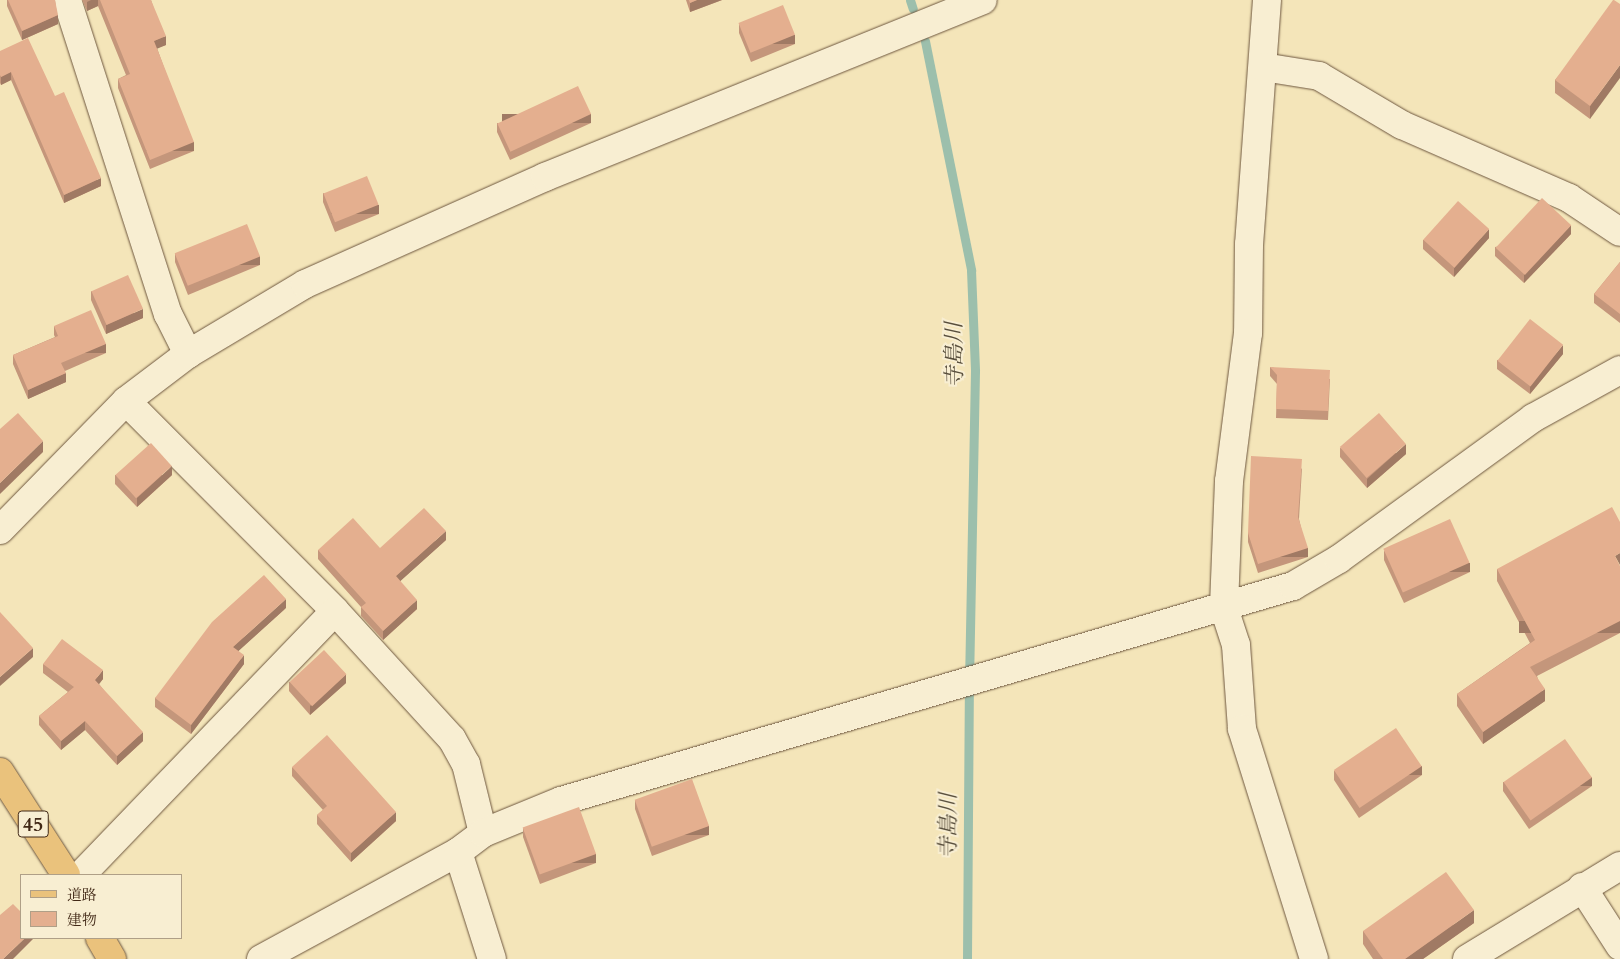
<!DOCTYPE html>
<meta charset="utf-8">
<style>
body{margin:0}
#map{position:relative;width:1620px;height:959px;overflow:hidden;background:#f4e5b9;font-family:Cardo,"Noto Serif JP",serif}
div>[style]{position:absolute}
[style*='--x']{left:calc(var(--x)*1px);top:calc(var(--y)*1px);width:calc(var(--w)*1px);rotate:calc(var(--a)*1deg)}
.stream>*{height:9px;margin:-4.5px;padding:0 4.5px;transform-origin:4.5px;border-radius:4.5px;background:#9cbfac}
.roads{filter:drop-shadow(0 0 1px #6e573f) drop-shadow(0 0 1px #6e573f)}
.street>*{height:28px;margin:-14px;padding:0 14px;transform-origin:14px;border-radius:14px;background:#f8eed2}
.primary>*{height:28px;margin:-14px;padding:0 14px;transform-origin:14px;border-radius:14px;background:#eac27c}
.wall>*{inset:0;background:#c4967b}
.shaded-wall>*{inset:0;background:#a07a64;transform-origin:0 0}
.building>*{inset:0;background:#e4af8f;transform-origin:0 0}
span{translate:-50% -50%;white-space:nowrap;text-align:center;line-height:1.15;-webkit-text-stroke:4px #f8eed2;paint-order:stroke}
.shield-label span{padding:1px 4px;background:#f8eed2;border:1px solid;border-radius:4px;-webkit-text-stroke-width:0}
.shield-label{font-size:20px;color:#412816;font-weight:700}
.water-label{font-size:22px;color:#584e3c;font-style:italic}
.legend{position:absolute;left:20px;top:874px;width:162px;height:65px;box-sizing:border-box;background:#f8eed2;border:1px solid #af9f87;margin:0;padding:6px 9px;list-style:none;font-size:15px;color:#412816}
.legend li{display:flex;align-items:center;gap:10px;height:25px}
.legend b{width:25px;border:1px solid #af9f87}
</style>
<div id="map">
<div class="stream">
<div style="--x:910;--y:0;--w:9;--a:72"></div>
<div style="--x:925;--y:41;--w:234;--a:78.6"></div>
<div style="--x:971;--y:270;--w:101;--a:87.7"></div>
<div style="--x:975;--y:371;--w:301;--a:91.1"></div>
<div style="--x:967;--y:959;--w:266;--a:-89.6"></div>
</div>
<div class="roads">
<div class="street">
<div style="--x:67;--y:0;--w:330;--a:72.2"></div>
<div style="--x:168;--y:314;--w:45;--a:63.4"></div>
<div style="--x:1267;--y:0;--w:245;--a:94.2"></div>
<div style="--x:1249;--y:244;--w:89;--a:90.6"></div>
<div style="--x:1248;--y:333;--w:149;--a:97.3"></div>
<div style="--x:1229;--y:481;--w:127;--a:92.3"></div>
<div style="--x:1224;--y:608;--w:39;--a:72"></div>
<div style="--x:1236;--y:645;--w:84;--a:85.9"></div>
<div style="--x:1242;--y:729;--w:241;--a:72.6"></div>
<div style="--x:1263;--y:67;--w:57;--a:9.1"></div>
<div style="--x:1319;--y:76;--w:96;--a:30.6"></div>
<div style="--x:1402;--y:125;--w:182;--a:23.6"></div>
<div style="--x:1569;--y:198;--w:61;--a:33.7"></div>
<div style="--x:126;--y:401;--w:296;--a:45.1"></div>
<div style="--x:335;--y:611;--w:173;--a:47.6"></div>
<div style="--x:452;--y:739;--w:29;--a:61"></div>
<div style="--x:466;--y:764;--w:71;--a:76.2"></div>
<div style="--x:0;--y:530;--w:180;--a:-45.7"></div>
<div style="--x:126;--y:401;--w:78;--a:-37.2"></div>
<div style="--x:188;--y:354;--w:136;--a:-30.9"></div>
<div style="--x:305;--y:284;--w:263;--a:-24"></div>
<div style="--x:545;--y:177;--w:472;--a:-22"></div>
<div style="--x:458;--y:852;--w:112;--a:72.4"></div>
<div style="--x:81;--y:875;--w:366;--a:-46.1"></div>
<div style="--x:1582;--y:887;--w:70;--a:57.2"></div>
<div style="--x:261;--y:959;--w:224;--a:-28.5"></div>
<div style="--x:458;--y:852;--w:31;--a:-37"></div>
<div style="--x:483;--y:833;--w:84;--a:-22.3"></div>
<div style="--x:561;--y:801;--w:763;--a:-16.37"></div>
<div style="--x:1293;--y:586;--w:53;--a:-30.4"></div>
<div style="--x:1339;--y:559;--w:240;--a:-36"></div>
<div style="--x:1533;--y:418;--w:99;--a:-28.9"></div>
<div style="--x:1467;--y:959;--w:179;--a:-31.3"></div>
</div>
<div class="primary">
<div style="--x:0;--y:772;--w:122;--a:57.3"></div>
<div style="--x:100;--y:938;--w:24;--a:60"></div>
</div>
</div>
<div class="wall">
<div style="clip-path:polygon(7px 0,55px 0,58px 24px,22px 40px,7px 6px)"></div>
<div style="clip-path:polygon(82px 0,151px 0,166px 45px,157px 48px,194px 151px,150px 169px,118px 88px,118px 79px,126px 75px,98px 6px,87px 11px)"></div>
<div style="clip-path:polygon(686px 0,722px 0,690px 12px)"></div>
<div style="clip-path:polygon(1620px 4px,1590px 119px,1555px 93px,1555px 80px)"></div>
<div style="clip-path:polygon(739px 24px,795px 44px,751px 62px,739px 33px)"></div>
<div style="clip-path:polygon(0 51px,101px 186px,64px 203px,11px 80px,1px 85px,0 83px)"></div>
<div style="clip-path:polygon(497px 123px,591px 123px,510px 160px,497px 132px)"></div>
<div style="clip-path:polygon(323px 193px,379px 214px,335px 232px,323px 202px)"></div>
<div style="clip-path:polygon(1571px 234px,1524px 283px,1495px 256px,1495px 247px)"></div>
<div style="clip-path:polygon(1489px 238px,1454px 277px,1423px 249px,1423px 240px)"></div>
<div style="clip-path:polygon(175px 253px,260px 265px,188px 295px,175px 262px)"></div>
<div style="clip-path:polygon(1620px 262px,1620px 323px,1594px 303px,1594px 294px)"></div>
<div style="clip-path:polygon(91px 291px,143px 318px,106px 334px,91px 300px)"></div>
<div style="clip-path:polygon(54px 326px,106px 353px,65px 371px,66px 382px,28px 399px,13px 364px,13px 355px,55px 337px,54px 335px)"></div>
<div style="clip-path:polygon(1563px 354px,1530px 394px,1497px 369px,1497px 360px)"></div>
<div style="clip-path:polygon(1270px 367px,1330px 379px,1328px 420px,1276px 418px,1277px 384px,1270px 376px)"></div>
<div style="clip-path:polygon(1340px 448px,1406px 454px,1367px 488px,1340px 457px)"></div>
<div style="clip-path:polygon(1302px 468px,1299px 519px,1308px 557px,1258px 573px,1248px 542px,1248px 533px)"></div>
<div style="clip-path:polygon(115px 475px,172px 475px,137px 507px,115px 484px)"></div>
<div style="clip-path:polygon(446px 540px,400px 581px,417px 609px,383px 640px,361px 616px,361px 607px,318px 559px,318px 550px,380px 548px)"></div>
<div style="clip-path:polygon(1384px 551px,1470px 572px,1404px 603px,1384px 560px)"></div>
<div style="clip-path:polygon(1620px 566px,1620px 633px,1537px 676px,1545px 701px,1483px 744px,1457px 706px,1457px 694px,1530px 643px,1497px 581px,1497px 569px)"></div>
<div style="clip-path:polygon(286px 608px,238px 651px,244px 664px,191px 734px,155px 707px,155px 698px)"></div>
<div style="clip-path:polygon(43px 664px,103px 679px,99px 684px,143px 741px,117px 765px,85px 730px,61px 750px,39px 725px,39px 716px,68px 692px,43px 673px)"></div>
<div style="clip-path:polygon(289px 682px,346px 683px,310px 715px,289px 691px)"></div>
<div style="clip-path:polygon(292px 767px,396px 821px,351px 862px,317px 824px,317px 815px,323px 810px,292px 776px)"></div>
<div style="clip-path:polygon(1334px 771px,1422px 775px,1359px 818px,1334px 780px)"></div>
<div style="clip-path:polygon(1503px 782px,1592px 786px,1529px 829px,1503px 791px)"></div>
<div style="clip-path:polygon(635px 800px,709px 835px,652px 856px,635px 809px)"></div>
<div style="clip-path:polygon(523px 828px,596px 863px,540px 884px,523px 837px)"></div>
<div style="clip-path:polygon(1474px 923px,1423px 959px,1373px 959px,1363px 944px,1363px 931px)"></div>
</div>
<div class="shaded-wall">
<div style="clip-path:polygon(91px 0,98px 0,98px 6px,87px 11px,87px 2px)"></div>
<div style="clip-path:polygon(697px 0,722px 0,690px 12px,690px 3px)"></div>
<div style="clip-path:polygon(58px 15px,58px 24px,22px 40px,22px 31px)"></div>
<div style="left:795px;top:35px;width:9px;height:48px;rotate:90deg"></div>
<div style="clip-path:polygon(166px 36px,166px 45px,154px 50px,154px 41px)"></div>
<div style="clip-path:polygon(1620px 65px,1620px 78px,1590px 119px,1590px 106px)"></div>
<div style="clip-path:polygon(11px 72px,11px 80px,1px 85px,1px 77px)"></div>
<div style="left:591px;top:114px;width:9px;height:89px;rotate:90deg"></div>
<div style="left:194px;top:142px;width:9px;height:48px;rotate:90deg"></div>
<div style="clip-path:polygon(101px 178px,101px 186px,64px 203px,64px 195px)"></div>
<div style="left:379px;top:205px;width:9px;height:48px;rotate:90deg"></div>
<div style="clip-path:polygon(1571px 225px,1571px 234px,1524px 283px,1524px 274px)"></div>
<div style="clip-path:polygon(1489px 229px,1489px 238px,1454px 277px,1454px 268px)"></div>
<div style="left:260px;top:256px;width:9px;height:78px;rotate:90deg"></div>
<div style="clip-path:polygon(143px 309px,143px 318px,106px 334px,106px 325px)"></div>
<div style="left:106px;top:344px;width:9px;height:49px;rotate:90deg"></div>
<div style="clip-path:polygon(1563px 345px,1563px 354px,1530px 394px,1530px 385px)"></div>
<div style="clip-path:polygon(66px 373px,66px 382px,28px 399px,28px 390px)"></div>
<div style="clip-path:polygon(43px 441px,43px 452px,0 494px,0 483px)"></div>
<div style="clip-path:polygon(1406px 444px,1406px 454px,1367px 488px,1367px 479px)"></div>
<div style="clip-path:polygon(172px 466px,172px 475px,137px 507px,137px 498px)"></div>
<div style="clip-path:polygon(446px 531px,446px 540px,396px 585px,396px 576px)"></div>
<div style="left:1308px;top:548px;width:9px;height:52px;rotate:90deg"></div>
<div style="clip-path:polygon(1620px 553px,1620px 565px,1615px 556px)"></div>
<div style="left:1470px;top:563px;width:9px;height:73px;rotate:90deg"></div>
<div style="clip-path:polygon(286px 599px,286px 608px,233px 656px,233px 647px)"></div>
<div style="clip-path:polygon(417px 600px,417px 609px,383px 640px,383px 631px)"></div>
<div style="left:1620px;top:621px;width:12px;height:101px;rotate:90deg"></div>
<div style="clip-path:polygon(33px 648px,33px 657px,0 686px,0 677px)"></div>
<div style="clip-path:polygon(244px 655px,244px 664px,191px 734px,191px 725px)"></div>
<div style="clip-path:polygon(103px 670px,103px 679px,95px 689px,95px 680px)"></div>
<div style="clip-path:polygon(346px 674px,346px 683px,310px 715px,310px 706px)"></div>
<div style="clip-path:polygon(1545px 689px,1545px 701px,1483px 744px,1483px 732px)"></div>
<div style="clip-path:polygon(85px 721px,85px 730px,61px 750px,61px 741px)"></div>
<div style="clip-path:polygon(143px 732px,143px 741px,117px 765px,117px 756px)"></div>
<div style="left:1422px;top:766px;width:9px;height:76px;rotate:90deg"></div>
<div style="left:1592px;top:777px;width:9px;height:76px;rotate:90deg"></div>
<div style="clip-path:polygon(396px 812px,396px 821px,351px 862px,351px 853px)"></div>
<div style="left:709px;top:826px;width:9px;height:61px;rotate:90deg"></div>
<div style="left:596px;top:854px;width:9px;height:60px;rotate:90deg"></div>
<div style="clip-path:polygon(1474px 910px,1474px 923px,1423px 959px,1405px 959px)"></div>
<div style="clip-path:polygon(25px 938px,34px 938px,13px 959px,3px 959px)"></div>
</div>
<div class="building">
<div style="clip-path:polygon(8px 0,55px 0,58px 15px,22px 31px)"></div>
<div style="clip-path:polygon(100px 0,151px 0,166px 36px,154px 41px,194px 142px,150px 160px,118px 79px,130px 74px)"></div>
<div style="clip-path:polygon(689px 0,697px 0,690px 3px)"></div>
<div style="clip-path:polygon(1613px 0,1614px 0,1620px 4px,1620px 65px,1590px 106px,1555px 80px)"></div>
<div style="left:783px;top:5px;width:32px;height:48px;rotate:68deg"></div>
<div style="clip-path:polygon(28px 38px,55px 96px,64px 92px,101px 178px,64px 195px,11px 72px,1px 77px,0 75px,0 51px)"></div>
<div style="left:578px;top:86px;width:31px;height:89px;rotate:65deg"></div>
<div style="left:367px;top:176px;width:31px;height:47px;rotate:68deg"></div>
<div style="left:1542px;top:198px;width:40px;height:68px;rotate:43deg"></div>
<div style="left:1458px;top:201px;width:42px;height:52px;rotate:42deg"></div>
<div style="left:247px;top:224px;width:35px;height:78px;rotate:68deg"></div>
<div style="clip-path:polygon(1620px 262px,1620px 314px,1594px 294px)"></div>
<div style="left:128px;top:275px;width:37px;height:40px;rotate:66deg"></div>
<div style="clip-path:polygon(91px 310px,106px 344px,61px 363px,66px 373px,28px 390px,13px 355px,58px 336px,54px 326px)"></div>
<div style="left:1530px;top:319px;width:42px;height:53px;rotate:38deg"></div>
<div style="clip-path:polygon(1270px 367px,1330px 370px,1328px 411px,1276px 409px,1277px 375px)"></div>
<div style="clip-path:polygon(18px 413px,43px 441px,0 483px,0 429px)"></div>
<div style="left:1379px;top:413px;width:41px;height:52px;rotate:49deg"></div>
<div style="left:151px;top:443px;width:31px;height:48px;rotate:48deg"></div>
<div style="clip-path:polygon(1251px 456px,1302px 459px,1298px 517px,1308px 548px,1258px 564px,1248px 533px)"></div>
<div style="clip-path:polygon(1612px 507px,1620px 522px,1620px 553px,1615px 556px,1620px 566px,1620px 621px,1530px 667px,1545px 689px,1483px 732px,1457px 694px,1535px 640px,1497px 569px)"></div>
<div style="clip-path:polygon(424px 508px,446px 531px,396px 576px,417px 600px,383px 631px,361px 607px,366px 603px,318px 550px,353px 518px,380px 548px)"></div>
<div style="left:1450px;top:519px;width:48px;height:73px;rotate:66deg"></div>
<div style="clip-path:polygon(264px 575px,286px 599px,233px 647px,244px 655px,191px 725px,155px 698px,212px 622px)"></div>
<div style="clip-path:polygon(0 612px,33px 648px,0 677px)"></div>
<div style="clip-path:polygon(62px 639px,103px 670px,95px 680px,143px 732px,117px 756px,85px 721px,61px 741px,39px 716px,74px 687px,43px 664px)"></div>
<div style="left:324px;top:650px;width:33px;height:47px;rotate:47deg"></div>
<div style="left:1396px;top:728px;width:46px;height:75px;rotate:56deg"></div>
<div style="clip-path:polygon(327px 735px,396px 812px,351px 853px,317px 815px,327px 806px,292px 767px)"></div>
<div style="left:1565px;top:739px;width:47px;height:75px;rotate:55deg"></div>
<div style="left:692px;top:779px;width:50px;height:61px;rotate:70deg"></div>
<div style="left:579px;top:807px;width:50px;height:60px;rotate:70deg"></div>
<div style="clip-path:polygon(1446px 872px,1474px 910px,1405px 959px,1383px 959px,1363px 931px)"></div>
<div style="clip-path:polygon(13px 904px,21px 912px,21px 938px,25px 938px,3px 959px,0 959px,0 915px)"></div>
</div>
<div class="shield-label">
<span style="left:33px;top:824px">45</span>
</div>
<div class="water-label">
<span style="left:955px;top:355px;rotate:-91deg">寺島川</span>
<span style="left:949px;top:826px;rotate:-90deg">寺島川</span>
</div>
<ul class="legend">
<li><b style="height:6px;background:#eac27c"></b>道路</li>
<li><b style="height:14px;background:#e4af8f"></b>建物</li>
</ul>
</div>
